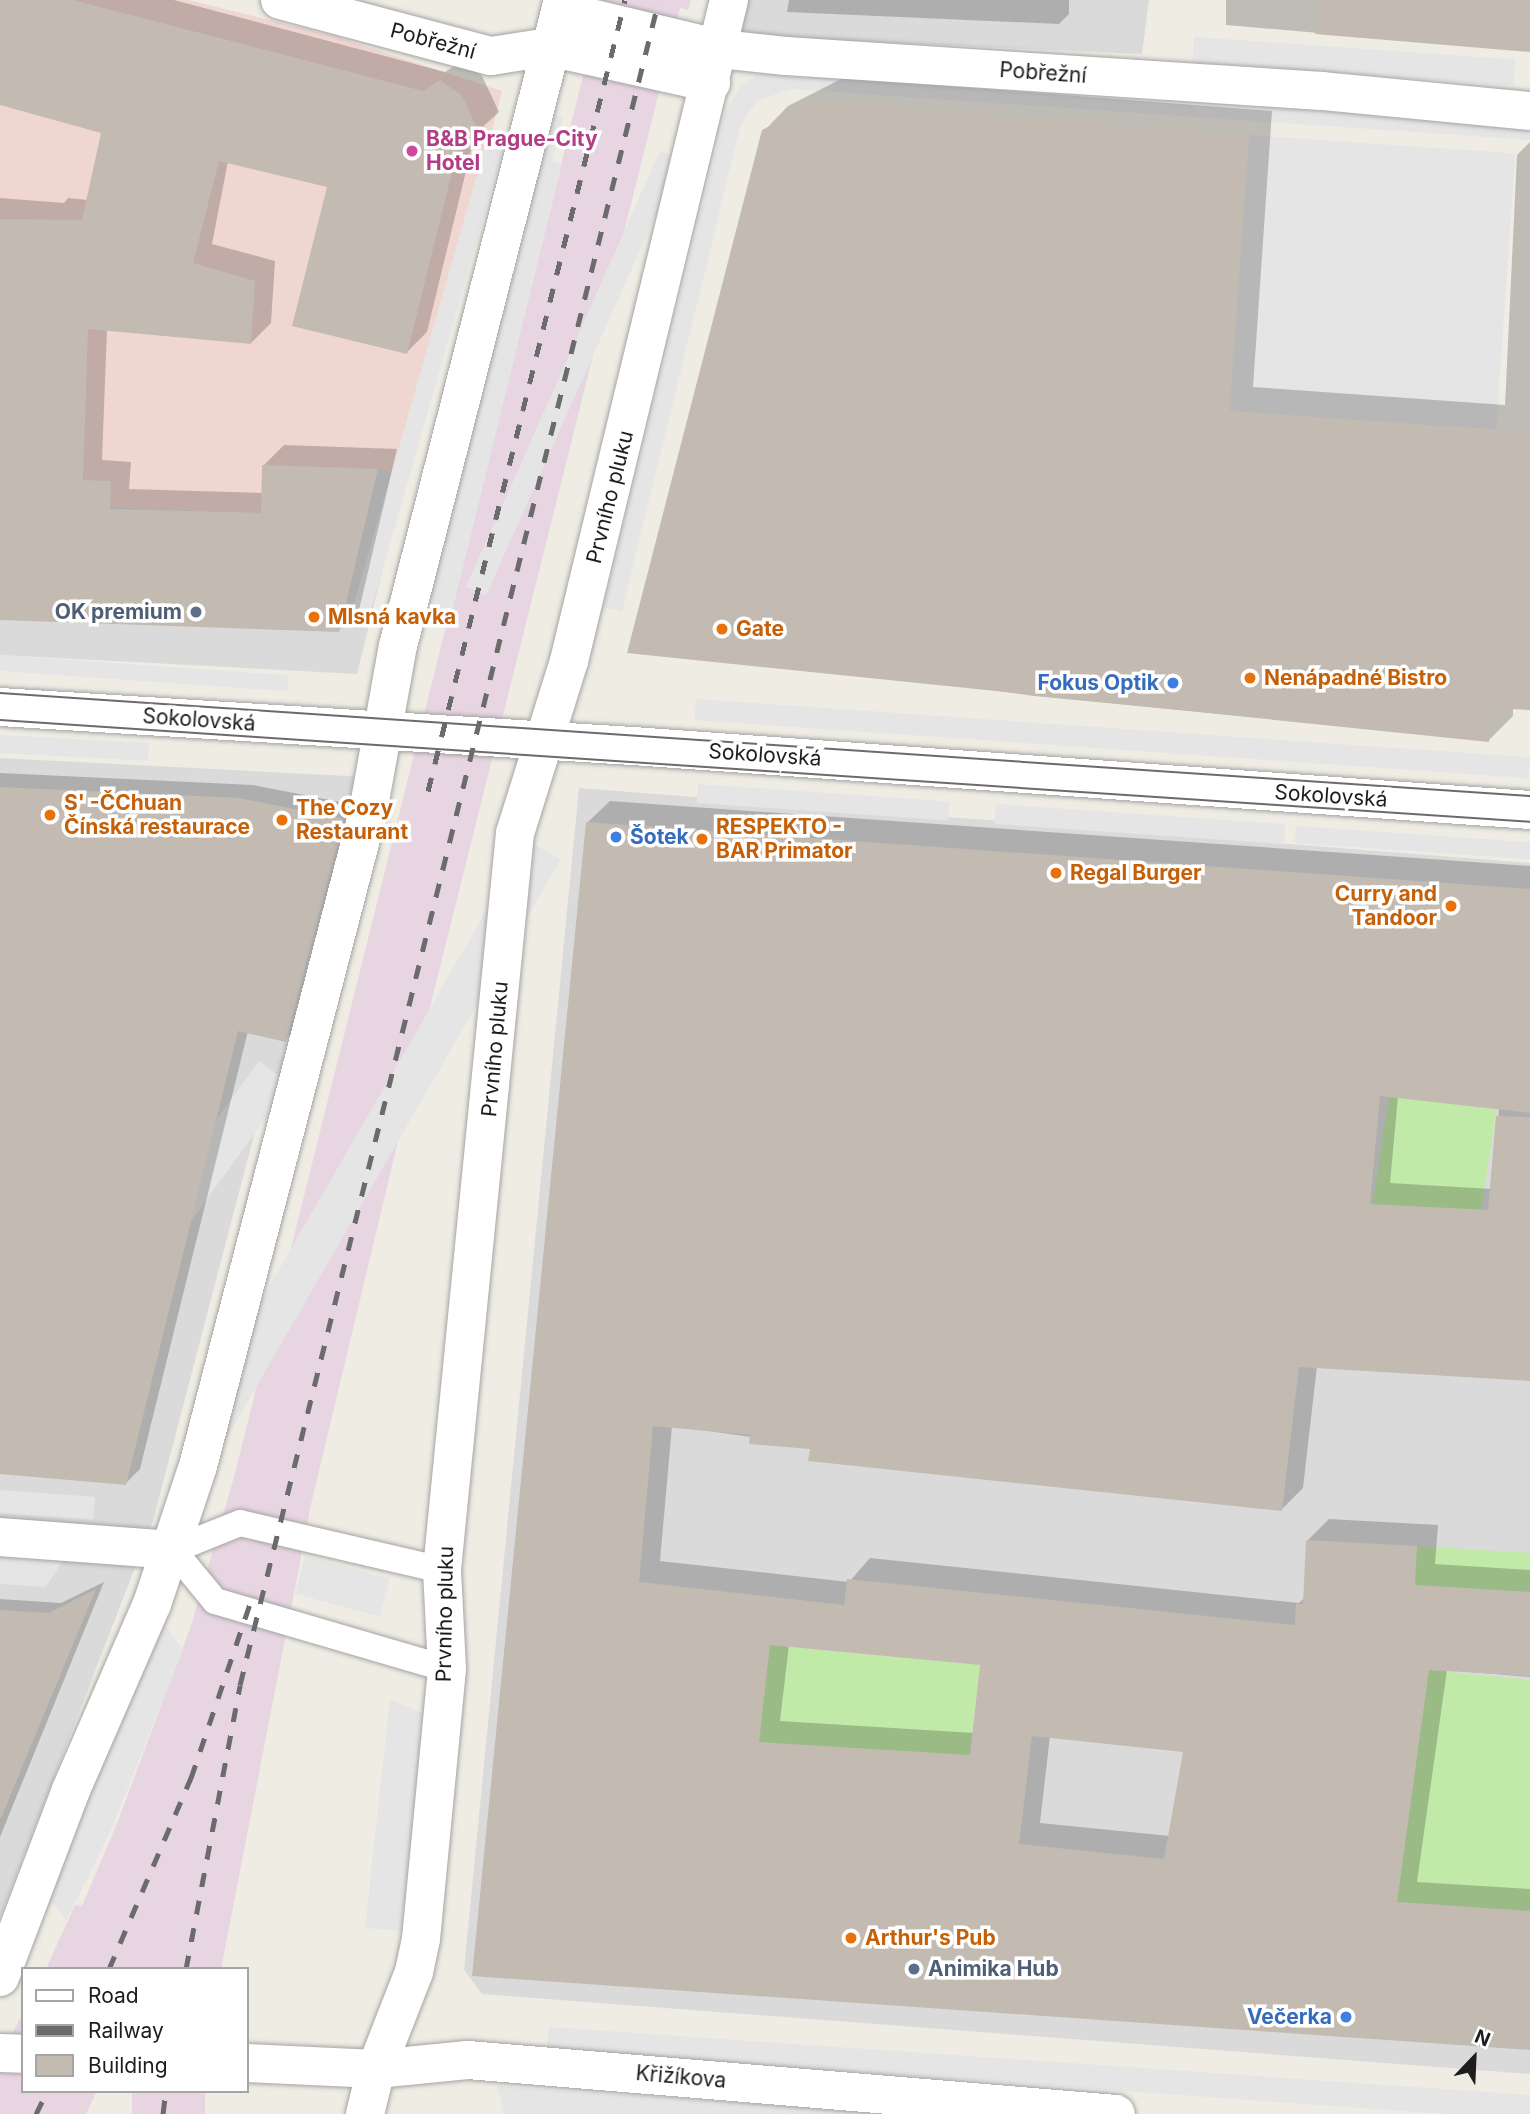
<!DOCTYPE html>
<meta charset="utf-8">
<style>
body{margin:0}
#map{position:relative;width:1530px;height:2114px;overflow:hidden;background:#eeece3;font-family:Inter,sans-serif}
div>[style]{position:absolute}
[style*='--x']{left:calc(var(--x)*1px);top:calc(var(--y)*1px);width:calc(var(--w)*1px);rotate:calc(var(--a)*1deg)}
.residential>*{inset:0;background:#dbdada}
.commercial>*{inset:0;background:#f0d6d1}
.industrial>*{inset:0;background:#e8d5e2;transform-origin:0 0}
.grass>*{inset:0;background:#c1eaa8;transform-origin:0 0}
.parking>*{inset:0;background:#e5e5e5;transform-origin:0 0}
.shadow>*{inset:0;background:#0003}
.building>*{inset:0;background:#c3bbb2}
.roads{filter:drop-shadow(0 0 2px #a4a4a4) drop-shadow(0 0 2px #a4a4a4)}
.service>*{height:26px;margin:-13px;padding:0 13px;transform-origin:13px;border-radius:13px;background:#fff}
.minor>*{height:38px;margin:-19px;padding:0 19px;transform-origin:19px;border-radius:19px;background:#fff}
.tertiary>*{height:38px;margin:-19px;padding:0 19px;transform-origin:19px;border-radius:19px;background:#fff}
.tram>*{height:2px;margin:-1px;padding:0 1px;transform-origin:1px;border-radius:1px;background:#6b6b6b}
.rail>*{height:5px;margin-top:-2.5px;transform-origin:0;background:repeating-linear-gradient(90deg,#6b6b6b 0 14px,transparent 0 28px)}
.dots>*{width:19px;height:19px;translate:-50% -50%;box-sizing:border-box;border:4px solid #fff;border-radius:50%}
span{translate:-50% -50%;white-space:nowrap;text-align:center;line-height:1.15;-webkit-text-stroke:7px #fff;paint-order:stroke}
.street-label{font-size:21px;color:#1d1d1d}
.hotel-label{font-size:21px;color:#b23c85;font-weight:700}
.left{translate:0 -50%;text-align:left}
.service-label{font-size:21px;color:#4e5e75;font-weight:700}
.right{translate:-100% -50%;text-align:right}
.food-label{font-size:21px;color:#c56008;font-weight:700}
.shop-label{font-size:21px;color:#366cbe;font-weight:700}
.legend{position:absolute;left:21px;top:1967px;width:228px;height:126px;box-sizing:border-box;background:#fff;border:2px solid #a5a5a5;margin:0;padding:9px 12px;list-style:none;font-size:21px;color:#1d1d1d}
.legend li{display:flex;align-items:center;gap:14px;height:35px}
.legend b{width:35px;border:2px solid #a5a5a5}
.north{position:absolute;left:1439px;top:2023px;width:70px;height:70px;-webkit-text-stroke:5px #fff;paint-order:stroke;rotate:23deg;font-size:19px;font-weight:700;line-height:28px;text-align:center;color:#1d1d1d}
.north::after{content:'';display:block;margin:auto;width:24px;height:32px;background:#1d1d1d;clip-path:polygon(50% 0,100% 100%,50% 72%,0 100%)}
</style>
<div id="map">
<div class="residential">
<div style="clip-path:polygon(746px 0,1149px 0,1142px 54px,738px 36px)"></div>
<div style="clip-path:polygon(0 278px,88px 329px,84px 480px,111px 481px,110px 507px,260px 513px,262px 465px,378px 469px,406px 474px,357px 674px,0 655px)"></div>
<div style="clip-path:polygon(0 758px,387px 778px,314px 1081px,270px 1074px,153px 1521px,0 1917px)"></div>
<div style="clip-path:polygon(579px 788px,1530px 863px,1530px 2074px,482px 1994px,464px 1970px)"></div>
</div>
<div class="commercial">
<div style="clip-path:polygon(0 0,189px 0,334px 36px,502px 91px,406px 474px,378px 469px,263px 465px,261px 513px,110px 507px,111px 482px,83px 480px,83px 462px,0 278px)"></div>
</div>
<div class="industrial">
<div style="clip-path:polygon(602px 0,691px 0,688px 10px,680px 8px,433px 995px,312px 1500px,221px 1969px,46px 1969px,75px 1905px,82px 1906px,118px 1821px,191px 1626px,234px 1477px)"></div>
<div style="clip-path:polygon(23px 2013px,23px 2091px,97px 2091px,86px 2114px,0 2114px,0 2057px)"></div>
<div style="left:132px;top:2091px;width:73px;height:23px"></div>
</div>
<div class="grass">
<div style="left:1390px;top:1093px;width:108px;height:112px;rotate:9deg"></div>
<div style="clip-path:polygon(1417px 1546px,1530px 1553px,1530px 1586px,1526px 1592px,1433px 1586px,1414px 1591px)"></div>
<div style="clip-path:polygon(770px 1645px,980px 1665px,962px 1815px,759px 1742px)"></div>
<div style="clip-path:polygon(1427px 1670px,1530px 1680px,1530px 1911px,1397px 1902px)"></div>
</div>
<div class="parking">
<div style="left:1194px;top:37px;width:322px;height:26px;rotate:4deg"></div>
<div style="clip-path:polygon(763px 71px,1530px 121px,1530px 140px,790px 89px,757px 101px,741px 124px,622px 611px,604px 607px,726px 110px,741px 85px)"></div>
<div style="clip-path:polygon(546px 114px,563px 117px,552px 161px,562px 164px,450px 620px,425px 614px)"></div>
<div style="left:1249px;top:135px;width:267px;height:277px;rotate:4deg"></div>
<div style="left:487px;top:140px;width:18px;height:501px;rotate:16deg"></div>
<div style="left:660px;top:151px;width:22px;height:477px;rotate:24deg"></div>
<div style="left:0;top:655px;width:289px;height:16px;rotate:4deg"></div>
<div style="left:696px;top:699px;width:836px;height:21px;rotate:4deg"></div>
<div style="left:0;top:735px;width:149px;height:18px;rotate:3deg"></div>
<div style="left:698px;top:784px;width:252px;height:19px;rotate:4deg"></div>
<div style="left:996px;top:804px;width:290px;height:20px;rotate:4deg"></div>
<div style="left:1296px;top:826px;width:235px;height:17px;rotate:4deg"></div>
<div style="left:527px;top:840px;width:39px;height:671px;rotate:30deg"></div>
<div style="left:259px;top:1061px;width:39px;height:402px;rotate:36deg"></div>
<div style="left:0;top:1490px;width:95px;height:23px;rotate:4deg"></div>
<div style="clip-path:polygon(0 1547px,68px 1552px,46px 1587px,0 1584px)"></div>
<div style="left:305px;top:1556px;width:88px;height:39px;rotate:15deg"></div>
<div style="clip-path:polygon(155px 1611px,183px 1650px,111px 1830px,66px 1921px,42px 1888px)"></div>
<div style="clip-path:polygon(390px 1699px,431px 1717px,404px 1931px,365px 1928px)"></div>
<div style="clip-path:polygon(549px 2027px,1530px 2095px,1530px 2114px,1447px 2114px,547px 2050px)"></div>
<div style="clip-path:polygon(497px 2086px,899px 2114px,504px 2114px)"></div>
</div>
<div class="shadow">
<div style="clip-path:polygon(0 0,174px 0,445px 72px,462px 61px,482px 76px,499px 112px,475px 134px,427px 332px,407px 352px,329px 186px,228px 161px,212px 244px,275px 261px,271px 323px,251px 343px,107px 329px,102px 460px,131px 462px,129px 489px,263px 493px,264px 465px,284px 445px,397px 449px,359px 610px,339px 630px,0 618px,0 198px,64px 203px,68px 198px,88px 200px,103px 132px,0 103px)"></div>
<div style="clip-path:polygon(789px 0,1069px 0,1069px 14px,1059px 24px,787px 12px)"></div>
<div style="clip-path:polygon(1226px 0,1530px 0,1530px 51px,1226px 25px)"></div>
<div style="clip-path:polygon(843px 78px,1272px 111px,1253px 387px,1505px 405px,1517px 155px,1530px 142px,1530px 709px,1513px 708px,1513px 716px,1489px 740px,1034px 696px,858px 671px,764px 131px,788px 106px)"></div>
<div style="clip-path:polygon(0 773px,253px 785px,356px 805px,299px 1026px,285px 1040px,248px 1031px,140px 1469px,126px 1483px,0 1473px)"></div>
<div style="clip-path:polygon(evenodd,610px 801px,1530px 866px,1530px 1379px,1317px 1366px,1303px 1488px,1281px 1510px,672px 1426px,660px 1561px,849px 1582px,870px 1558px,1299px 1603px,1305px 1597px,1308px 1540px,1329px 1519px,1438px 1525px,1435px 1564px,1530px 1570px,1530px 1677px,1447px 1670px,1417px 1882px,1530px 1889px,1530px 2046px,474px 1975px,588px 822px,610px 801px,1398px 1097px,1499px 1108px,1492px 1189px,1390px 1183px,1398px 1097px,610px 801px,789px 1645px,982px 1663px,974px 1733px,780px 1721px,789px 1645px,610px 801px,1050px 1736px,1185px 1750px,1170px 1836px,1040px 1823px,1050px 1736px)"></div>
<div style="clip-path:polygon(104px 1582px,0 1837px,0 1599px,61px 1603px)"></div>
</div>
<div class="building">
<div style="clip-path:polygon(0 0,73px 0,423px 91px,440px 80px,462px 96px,480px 134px,458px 148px,407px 354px,292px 326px,327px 187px,219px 161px,193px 263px,255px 281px,251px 344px,88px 329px,83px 480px,111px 481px,110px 509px,261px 513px,262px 465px,378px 469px,339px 632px,0 620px,0 219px,82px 220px,101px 133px,0 105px)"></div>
<div style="clip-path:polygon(1316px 0,1530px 0,1530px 52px,1315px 34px)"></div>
<div style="clip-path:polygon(817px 102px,1249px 135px,1229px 411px,1530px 432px,1530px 710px,1491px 708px,1489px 742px,627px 653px,762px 130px)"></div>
<div style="clip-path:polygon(0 787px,239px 798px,344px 819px,286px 1042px,238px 1031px,126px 1485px,0 1474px)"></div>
<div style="clip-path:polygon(evenodd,586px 822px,1530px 889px,1530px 1113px,1380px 1096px,1370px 1204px,1488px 1210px,1496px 1116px,1530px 1117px,1530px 1381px,1299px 1367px,1282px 1511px,808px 1461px,810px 1449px,749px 1444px,750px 1435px,653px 1426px,639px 1582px,844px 1605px,847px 1579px,1295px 1625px,1296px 1604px,1303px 1604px,1306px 1540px,1417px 1546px,1415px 1585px,1530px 1592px,1530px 1676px,1429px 1670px,1397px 1902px,1530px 1911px,1530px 2050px,472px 1976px,586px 822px,770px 1645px,980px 1665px,970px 1755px,759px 1742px,770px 1645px,586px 822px,1032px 1736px,1183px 1752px,1164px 1859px,1019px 1844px,1032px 1736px)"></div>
<div style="clip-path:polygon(96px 1589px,1px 1818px,0 1818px,0 1610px,49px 1613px)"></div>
</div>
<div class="roads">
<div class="service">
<div style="--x:442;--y:1570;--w:207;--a:-166.9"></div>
<div style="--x:240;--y:1523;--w:72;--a:158.1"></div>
<div style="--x:173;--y:1550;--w:66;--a:50.5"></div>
<div style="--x:215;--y:1601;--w:242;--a:16.3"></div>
</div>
<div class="minor">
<div style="--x:280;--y:0;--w:218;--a:14.9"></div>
<div style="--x:491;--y:56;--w:59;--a:-8.8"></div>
<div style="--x:549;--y:47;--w:166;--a:12.5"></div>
<div style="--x:729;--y:0;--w:680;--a:103.61"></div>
<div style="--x:569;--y:661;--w:180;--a:107.4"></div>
<div style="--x:515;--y:833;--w:741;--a:95.66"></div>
<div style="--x:442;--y:1570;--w:99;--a:87.1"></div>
<div style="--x:447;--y:1669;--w:271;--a:95.5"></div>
<div style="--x:421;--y:1939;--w:34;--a:102"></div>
<div style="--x:414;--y:1972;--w:104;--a:111.4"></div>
<div style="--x:376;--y:2069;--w:92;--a:-5.6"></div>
<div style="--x:468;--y:2060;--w:650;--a:4.76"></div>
<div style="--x:561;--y:11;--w:163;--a:13.4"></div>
<div style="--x:720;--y:49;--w:66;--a:6.1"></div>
<div style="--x:786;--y:56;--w:537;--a:3.74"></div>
<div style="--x:1322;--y:91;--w:209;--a:5.5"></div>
<div style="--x:0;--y:707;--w:634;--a:3.53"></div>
<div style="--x:633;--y:746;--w:899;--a:4.08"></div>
<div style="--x:0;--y:1537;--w:173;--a:4.3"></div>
<div style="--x:0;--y:1977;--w:200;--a:-69.2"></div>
<div style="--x:71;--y:1790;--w:203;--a:-66.5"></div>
<div style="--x:152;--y:1604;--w:145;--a:-71.6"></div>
<div style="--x:198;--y:1466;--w:676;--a:-75.43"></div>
<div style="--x:368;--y:812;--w:169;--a:-79.8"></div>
<div style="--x:398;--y:646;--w:667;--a:-75.67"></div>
</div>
<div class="tertiary">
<div style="--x:0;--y:2053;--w:23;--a:2"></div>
<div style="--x:247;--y:2063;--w:129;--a:2.7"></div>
<div style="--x:376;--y:2069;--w:46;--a:103.7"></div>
</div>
</div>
<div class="tram">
<div style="--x:0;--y:693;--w:1533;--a:3.85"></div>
<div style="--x:0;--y:720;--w:1533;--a:3.81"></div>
</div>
<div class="rail">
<div style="--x:428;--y:791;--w:815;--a:-76.01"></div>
<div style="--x:109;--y:1969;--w:208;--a:-66.8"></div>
<div style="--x:191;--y:1778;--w:184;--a:-71.3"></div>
<div style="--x:186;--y:1969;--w:289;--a:-79.2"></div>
<div style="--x:240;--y:1685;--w:1736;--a:-76.04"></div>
<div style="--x:36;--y:2114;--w:25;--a:-64"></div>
<div style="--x:163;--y:2114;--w:23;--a:-83"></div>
</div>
<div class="dots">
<div style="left:412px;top:151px;background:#d1479c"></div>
<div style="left:196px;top:612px;background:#5c6f8a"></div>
<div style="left:314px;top:617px;background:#e8710a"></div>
<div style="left:722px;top:629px;background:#e8710a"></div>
<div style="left:1250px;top:678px;background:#e8710a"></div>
<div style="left:1173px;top:683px;background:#3f7fe0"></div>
<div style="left:50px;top:815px;background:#e8710a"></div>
<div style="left:282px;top:820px;background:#e8710a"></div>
<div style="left:616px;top:837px;background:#3f7fe0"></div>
<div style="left:702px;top:839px;background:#e8710a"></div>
<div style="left:1056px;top:873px;background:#e8710a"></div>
<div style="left:1451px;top:906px;background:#e8710a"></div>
<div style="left:851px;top:1938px;background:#e8710a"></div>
<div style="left:914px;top:1969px;background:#5c6f8a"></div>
<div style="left:1346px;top:2017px;background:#3f7fe0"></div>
</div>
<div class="street-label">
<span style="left:433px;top:41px;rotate:15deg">Pobřežní</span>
<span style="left:1043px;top:73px;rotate:4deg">Pobřežní</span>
<span style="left:610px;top:497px;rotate:-76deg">Prvního pluku</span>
<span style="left:199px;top:720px;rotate:4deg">Sokolovská</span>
<span style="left:765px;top:755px;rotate:4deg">Sokolovská</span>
<span style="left:1331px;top:796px;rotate:4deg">Sokolovská</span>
<span style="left:495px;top:1049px;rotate:-85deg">Prvního pluku</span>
<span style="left:445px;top:1614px;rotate:-89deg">Prvního pluku</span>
<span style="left:681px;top:2077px;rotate:5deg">Křižíkova</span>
</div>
<div class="hotel-label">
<span class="left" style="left:426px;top:151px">B&amp;B Prague-City<br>Hotel</span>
</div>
<div class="service-label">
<span class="right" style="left:182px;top:612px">OK premium</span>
<span class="left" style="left:928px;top:1969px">Animika Hub</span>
</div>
<div class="food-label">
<span class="left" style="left:328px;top:617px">Mlsná kavka</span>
<span class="left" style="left:736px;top:629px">Gate</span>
<span class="left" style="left:1264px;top:678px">Nenápadné Bistro</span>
<span class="left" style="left:64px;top:815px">S' -ČChuan<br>Čínská restaurace</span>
<span class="left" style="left:296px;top:820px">The Cozy<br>Restaurant</span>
<span class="left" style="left:716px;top:839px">RESPEKTO -<br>BAR Primator</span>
<span class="left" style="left:1070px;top:873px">Regal Burger</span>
<span class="right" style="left:1437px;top:906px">Curry and<br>Tandoor</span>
<span class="left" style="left:865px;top:1938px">Arthur's Pub</span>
</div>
<div class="shop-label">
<span class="right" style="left:1159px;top:683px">Fokus Optik</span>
<span class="left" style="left:630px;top:837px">Šotek</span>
<span class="right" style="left:1332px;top:2017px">Večerka</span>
</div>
<ul class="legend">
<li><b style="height:9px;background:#fff"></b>Road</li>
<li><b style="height:9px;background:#6b6b6b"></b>Railway</li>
<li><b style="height:19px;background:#c3bbb2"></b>Building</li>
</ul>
<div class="north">N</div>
</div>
